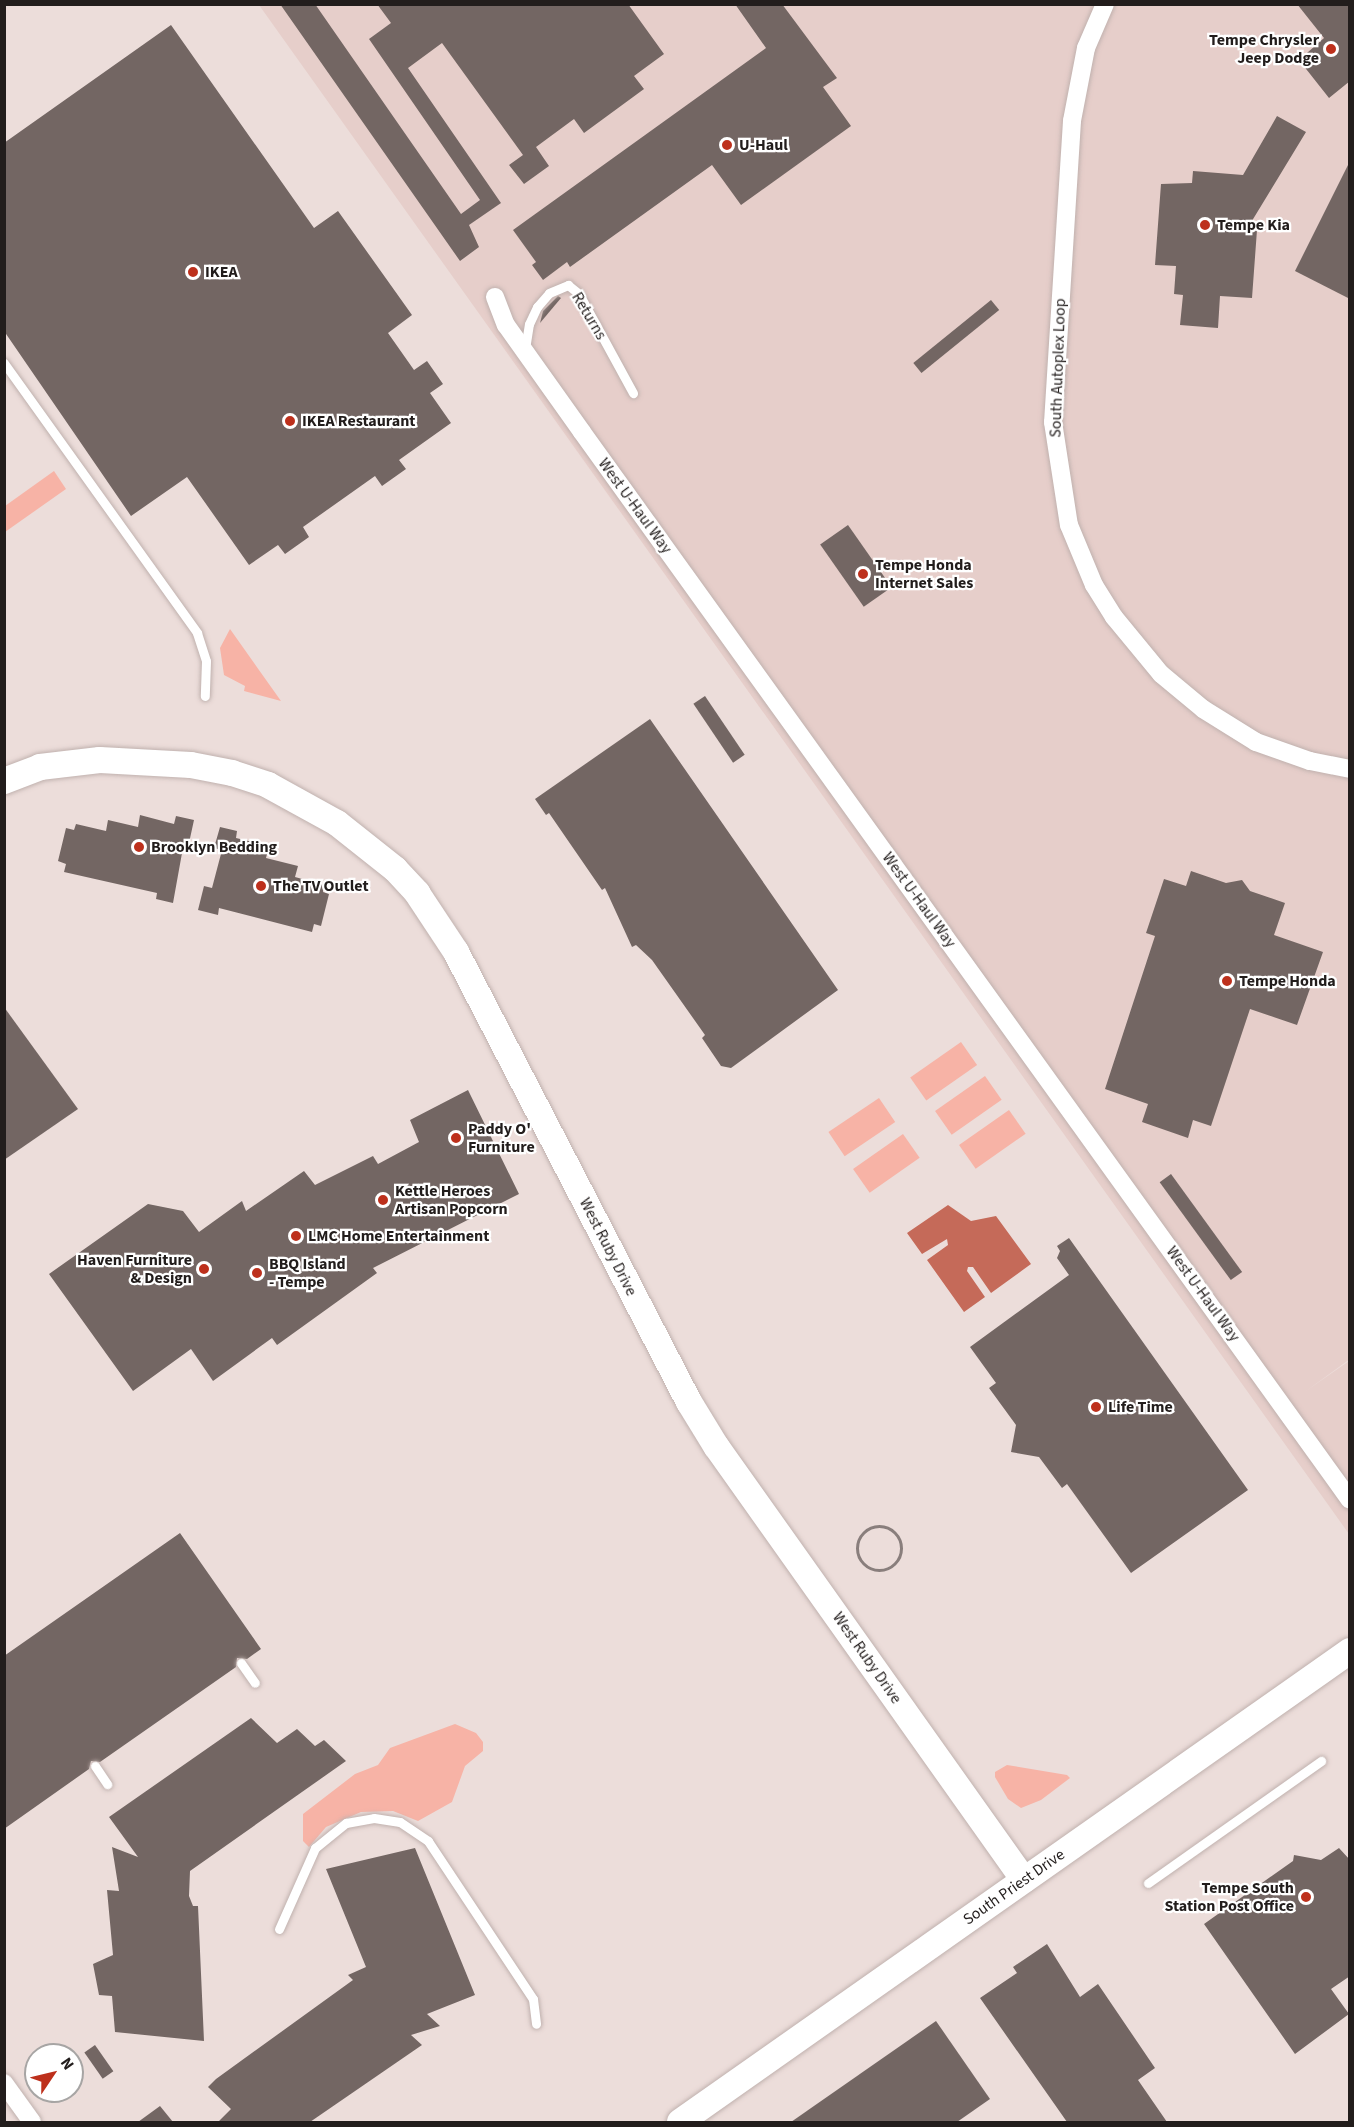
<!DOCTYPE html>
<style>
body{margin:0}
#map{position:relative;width:1354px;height:2127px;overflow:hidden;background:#ecddda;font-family:"Source Sans 3",sans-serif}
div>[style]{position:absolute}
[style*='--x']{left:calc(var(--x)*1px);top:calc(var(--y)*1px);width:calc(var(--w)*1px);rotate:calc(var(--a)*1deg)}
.built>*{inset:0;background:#e6ceca}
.green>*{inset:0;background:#f7b3a6;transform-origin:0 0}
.water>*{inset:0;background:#c56a59}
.building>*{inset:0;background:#736663;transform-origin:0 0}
.path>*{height:3px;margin-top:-1.5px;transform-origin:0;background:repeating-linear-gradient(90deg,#897e7c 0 3px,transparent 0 7.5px)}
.path>.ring{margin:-1.5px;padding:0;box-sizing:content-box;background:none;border:3px solid #897e7c;border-radius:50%}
.roads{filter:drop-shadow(0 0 2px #c0b1ae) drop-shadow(0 0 2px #c0b1ae)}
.lane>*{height:9px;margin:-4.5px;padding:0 4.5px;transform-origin:4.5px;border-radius:4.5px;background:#fff}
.street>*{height:18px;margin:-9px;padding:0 9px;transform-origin:9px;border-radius:9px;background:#fff}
.secondary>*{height:26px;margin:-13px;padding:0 13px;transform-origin:13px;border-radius:13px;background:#fff}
.dots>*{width:16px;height:16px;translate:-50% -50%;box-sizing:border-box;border:3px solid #fff;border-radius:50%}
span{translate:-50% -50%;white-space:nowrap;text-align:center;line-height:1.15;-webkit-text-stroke:4.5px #fff;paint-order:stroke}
.poi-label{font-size:16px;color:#221d1c;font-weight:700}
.right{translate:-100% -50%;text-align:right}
.left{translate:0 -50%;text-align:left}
.street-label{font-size:16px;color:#221d1c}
.frame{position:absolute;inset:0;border:6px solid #221d1c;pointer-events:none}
.north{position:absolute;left:24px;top:2043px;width:60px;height:60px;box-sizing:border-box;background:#fff;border:2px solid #a7a5a4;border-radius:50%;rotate:55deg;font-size:16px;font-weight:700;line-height:24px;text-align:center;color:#221d1c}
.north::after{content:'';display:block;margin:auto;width:21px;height:27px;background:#bd301c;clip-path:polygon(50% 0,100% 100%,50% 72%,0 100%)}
</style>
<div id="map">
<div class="built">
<div style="clip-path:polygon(259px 5px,1349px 5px,1350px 1359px,1306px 1391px,1349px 1361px,1349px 1534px)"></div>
</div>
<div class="green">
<div style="clip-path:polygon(54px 471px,66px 489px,5px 532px,5px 506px)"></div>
<div style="clip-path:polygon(230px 629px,281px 701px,244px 691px,245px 686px,224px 675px,220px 648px)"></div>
<div style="left:961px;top:1042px;width:28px;height:62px;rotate:55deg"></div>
<div style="left:985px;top:1076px;width:29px;height:61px;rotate:55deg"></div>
<div style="left:879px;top:1098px;width:29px;height:61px;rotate:56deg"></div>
<div style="left:1009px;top:1110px;width:29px;height:61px;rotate:55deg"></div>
<div style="left:903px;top:1134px;width:29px;height:61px;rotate:55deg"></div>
<div style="clip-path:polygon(455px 1724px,476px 1733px,483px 1742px,483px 1751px,465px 1766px,452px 1802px,418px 1821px,393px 1811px,361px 1812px,326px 1827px,309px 1847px,303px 1841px,303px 1814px,355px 1774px,378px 1765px,390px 1748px)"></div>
<div style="clip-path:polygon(1007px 1765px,1067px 1775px,1070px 1778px,1041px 1800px,1021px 1808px,1008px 1799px,995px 1777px,995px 1772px)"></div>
</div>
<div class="water">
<div style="clip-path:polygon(948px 1205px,971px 1221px,996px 1216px,1031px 1264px,991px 1293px,973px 1267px,968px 1267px,967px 1271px,985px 1297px,964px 1312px,927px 1260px,948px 1245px,947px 1239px,922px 1254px,907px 1233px)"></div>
</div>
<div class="building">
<div style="clip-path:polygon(280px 4px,315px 4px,461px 214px,480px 200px,369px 39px,391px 23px,377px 4px,628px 4px,664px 54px,634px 76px,644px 89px,584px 133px,574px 119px,536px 147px,549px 166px,524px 184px,509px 165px,523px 155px,442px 43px,408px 68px,501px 203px,469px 225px,479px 247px,460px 261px)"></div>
<div style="clip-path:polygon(735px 4px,782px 4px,837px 78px,823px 87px,851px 126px,741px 205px,712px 165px,570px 267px,567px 262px,543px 280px,532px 265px,536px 262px,513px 230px,766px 48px)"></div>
<div style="clip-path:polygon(1297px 4px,1350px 4px,1350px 81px,1329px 98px,1299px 60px,1324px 38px)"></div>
<div style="clip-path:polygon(171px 25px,314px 228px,338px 211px,412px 315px,388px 333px,414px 370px,427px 361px,443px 384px,430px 393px,451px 423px,399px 460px,406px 469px,382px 486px,375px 476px,303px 527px,309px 537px,285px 554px,278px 545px,249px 565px,187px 477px,131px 516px,4px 331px,4px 143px)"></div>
<div style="clip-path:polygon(1277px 116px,1306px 132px,1247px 229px,1257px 230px,1252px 298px,1220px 296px,1218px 328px,1180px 325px,1183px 295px,1174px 294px,1176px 266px,1155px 265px,1161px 184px,1192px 183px,1193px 171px,1243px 175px)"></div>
<div style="clip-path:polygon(1350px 161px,1350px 299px,1295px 271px)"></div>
<div style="clip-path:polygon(558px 296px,561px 298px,540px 323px,543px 311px)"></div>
<div style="left:991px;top:300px;width:13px;height:100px;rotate:51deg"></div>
<div style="left:848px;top:525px;width:76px;height:34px;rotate:55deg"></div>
<div style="left:705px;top:696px;width:71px;height:14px;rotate:56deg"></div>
<div style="clip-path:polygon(650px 719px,838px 990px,731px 1068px,721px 1066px,702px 1038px,705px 1035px,652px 960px,636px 945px,632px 947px,605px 888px,602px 890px,549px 813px,546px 815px,535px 799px)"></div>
<div style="clip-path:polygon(140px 815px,174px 824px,176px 816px,194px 820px,189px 843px,184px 842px,173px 903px,156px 899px,157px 893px,64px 872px,66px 864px,58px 861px,66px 828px,74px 830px,76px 824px,106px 831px,108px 820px,138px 827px)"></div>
<div style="clip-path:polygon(220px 827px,237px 831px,236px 838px,269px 846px,266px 858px,298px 866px,295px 877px,324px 885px,323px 892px,329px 894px,321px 926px,314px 924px,312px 932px,219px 908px,218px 915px,198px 910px,204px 886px,212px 888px,222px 850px,214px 848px)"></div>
<div style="clip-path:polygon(1191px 871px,1226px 883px,1242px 880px,1250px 891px,1285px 903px,1274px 935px,1323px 952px,1297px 1025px,1250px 1009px,1211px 1126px,1193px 1120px,1188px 1138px,1142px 1122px,1148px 1104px,1105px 1089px,1155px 936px,1146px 933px,1164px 879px,1186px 886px)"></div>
<div style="clip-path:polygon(4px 1007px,78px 1109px,4px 1160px)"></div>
<div style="clip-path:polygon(468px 1090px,519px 1194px,373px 1268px,377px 1273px,277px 1345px,272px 1338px,213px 1381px,191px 1349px,133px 1391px,49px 1274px,148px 1204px,183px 1211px,199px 1232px,242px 1201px,246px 1211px,304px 1171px,315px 1185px,373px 1156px,378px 1164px,419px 1142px,410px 1120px)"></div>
<div style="left:1171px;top:1174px;width:121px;height:14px;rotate:54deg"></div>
<div style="clip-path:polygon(1069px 1238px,1248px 1490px,1131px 1573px,1067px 1484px,1062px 1488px,1039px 1457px,1011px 1452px,1016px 1425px,989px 1388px,996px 1383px,970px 1347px,1069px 1275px,1057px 1258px,1060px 1251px,1057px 1246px)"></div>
<div style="clip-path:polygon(180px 1533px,261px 1649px,247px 1659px,237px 1658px,236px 1667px,100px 1762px,91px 1761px,89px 1769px,4px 1829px,4px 1656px)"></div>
<div style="clip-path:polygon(251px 1718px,277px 1743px,297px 1729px,315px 1746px,324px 1740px,346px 1761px,190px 1871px,189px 1896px,193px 1906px,198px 1906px,204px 2041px,115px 2032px,112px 1996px,99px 1995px,93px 1964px,113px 1955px,107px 1890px,119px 1891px,112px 1847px,138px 1857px,109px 1817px)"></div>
<div style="clip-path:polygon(415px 1848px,475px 1995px,427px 2014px,440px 2026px,411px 2035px,422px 2045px,310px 2122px,218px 2122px,231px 2109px,208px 2087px,216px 2079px,353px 1980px,348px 1975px,366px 1967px,326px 1869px)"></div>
<div style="clip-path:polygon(1339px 1848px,1350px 1860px,1350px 1976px,1331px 1989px,1349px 2014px,1295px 2054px,1204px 1924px,1293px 1861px,1294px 1855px,1321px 1860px)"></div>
<div style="clip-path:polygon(1047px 1944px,1080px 1997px,1098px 1984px,1155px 2068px,1138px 2080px,1167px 2122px,1067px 2122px,980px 1998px,1017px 1973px,1013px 1967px)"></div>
<div style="clip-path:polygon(936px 2021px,990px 2099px,957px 2122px,791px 2122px)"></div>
<div style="left:95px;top:2045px;width:32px;height:13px;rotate:55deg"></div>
<div style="clip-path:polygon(160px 2106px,173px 2122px,138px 2122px)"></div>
</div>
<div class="path">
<div class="ring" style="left:857px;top:1526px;width:41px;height:41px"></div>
</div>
<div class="roads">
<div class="lane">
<div style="--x:525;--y:349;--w:25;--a:-81"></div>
<div style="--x:529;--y:324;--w:19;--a:-65"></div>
<div style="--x:537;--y:307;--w:18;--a:-49"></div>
<div style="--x:549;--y:293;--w:21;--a:-23"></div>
<div style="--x:568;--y:285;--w:14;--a:39"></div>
<div style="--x:579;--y:294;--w:113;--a:61.4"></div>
<div style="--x:4;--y:363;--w:332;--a:54.4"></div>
<div style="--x:197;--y:633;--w:29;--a:72"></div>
<div style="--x:206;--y:661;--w:35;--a:92"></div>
<div style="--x:241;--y:1663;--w:24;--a:55"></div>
<div style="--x:95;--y:1766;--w:22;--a:56"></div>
<div style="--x:1148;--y:1883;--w:212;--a:-35.2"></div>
<div style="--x:279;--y:1929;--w:89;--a:-66"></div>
<div style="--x:315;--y:1848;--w:40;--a:-39"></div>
<div style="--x:346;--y:1823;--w:28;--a:-10"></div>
<div style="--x:374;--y:1818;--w:26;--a:9"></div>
<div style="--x:400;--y:1822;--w:34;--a:34"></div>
<div style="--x:428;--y:1841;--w:190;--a:56.4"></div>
<div style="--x:533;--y:1999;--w:25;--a:83"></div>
</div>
<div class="street">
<div style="--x:1105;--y:4;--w:48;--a:113.4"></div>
<div style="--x:1086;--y:48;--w:74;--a:100.9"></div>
<div style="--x:1072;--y:121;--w:302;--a:93.6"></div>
<div style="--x:1053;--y:422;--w:104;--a:81.2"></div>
<div style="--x:1069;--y:525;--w:65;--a:67.4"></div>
<div style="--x:1094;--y:585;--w:38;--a:58"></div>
<div style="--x:1114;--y:617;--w:74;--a:50.5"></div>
<div style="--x:1161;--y:674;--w:55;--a:39.8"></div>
<div style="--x:1203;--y:709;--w:62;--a:31.9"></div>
<div style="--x:1256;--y:742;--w:57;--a:19.4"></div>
<div style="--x:1310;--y:761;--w:41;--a:11.3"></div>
<div style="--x:495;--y:297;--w:30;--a:69"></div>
<div style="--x:506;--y:325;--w:131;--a:54.6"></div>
<div style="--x:582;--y:432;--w:1315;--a:54.28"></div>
<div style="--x:4;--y:2083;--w:48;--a:54.3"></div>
</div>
<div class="secondary">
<div style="--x:4;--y:781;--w:39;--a:-21"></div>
<div style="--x:40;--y:767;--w:60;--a:-6.7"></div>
<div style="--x:100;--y:760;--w:91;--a:3.1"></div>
<div style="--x:191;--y:765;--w:42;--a:11"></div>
<div style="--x:232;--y:773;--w:38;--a:18"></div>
<div style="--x:268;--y:785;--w:79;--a:28.8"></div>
<div style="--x:337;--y:823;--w:74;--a:38.4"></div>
<div style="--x:395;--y:869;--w:33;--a:47"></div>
<div style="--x:417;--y:893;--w:71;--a:56.5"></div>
<div style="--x:456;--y:952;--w:507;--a:62.63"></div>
<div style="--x:689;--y:1402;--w:52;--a:58.5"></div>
<div style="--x:716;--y:1446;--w:532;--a:54.64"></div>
<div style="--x:680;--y:2122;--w:819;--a:-35.11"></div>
</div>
</div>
<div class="dots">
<div style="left:1331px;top:49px;background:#bd301c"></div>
<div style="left:727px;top:145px;background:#bd301c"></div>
<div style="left:1205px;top:225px;background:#bd301c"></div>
<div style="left:193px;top:272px;background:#bd301c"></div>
<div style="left:290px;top:421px;background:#bd301c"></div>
<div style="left:863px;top:574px;background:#bd301c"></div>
<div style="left:139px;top:847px;background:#bd301c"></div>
<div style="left:261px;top:886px;background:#bd301c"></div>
<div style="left:1227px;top:981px;background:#bd301c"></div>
<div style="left:456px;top:1138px;background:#bd301c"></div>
<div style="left:383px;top:1200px;background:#bd301c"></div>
<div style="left:296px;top:1236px;background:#bd301c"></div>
<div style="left:204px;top:1269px;background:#bd301c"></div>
<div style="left:257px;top:1273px;background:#bd301c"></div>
<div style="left:1096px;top:1407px;background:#bd301c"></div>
<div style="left:1306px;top:1897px;background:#bd301c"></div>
</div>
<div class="poi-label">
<span class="right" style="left:1319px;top:49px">Tempe Chrysler<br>Jeep Dodge</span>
<span class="left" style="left:739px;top:145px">U-Haul</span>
<span class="left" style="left:1217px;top:225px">Tempe Kia</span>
<span class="left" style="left:205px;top:272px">IKEA</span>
<span class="left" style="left:302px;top:421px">IKEA Restaurant</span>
<span class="left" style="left:875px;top:574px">Tempe Honda<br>Internet Sales</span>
<span class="left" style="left:151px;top:847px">Brooklyn Bedding</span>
<span class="left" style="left:273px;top:886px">The TV Outlet</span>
<span class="left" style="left:1239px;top:981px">Tempe Honda</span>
<span class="left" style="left:468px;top:1138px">Paddy O'<br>Furniture</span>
<span class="left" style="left:395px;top:1200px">Kettle Heroes<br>Artisan Popcorn</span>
<span class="left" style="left:308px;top:1236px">LMC Home Entertainment</span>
<span class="right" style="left:192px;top:1269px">Haven Furniture<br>&amp; Design</span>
<span class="left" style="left:269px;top:1273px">BBQ Island<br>- Tempe</span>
<span class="left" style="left:1108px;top:1407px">Life Time</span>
<span class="right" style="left:1294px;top:1897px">Tempe South<br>Station Post Office</span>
</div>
<div class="street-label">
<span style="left:589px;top:316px;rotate:59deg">Returns</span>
<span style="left:1058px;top:368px;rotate:-88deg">South Autoplex Loop</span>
<span style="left:635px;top:506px;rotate:54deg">West U-Haul Way</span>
<span style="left:919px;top:900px;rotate:54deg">West U-Haul Way</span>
<span style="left:608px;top:1247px;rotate:63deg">West Ruby Drive</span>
<span style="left:1203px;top:1294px;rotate:54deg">West U-Haul Way</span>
<span style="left:867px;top:1658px;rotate:55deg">West Ruby Drive</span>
<span style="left:1014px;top:1887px;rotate:-35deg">South Priest Drive</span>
</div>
<div class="frame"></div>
<div class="north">N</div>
</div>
